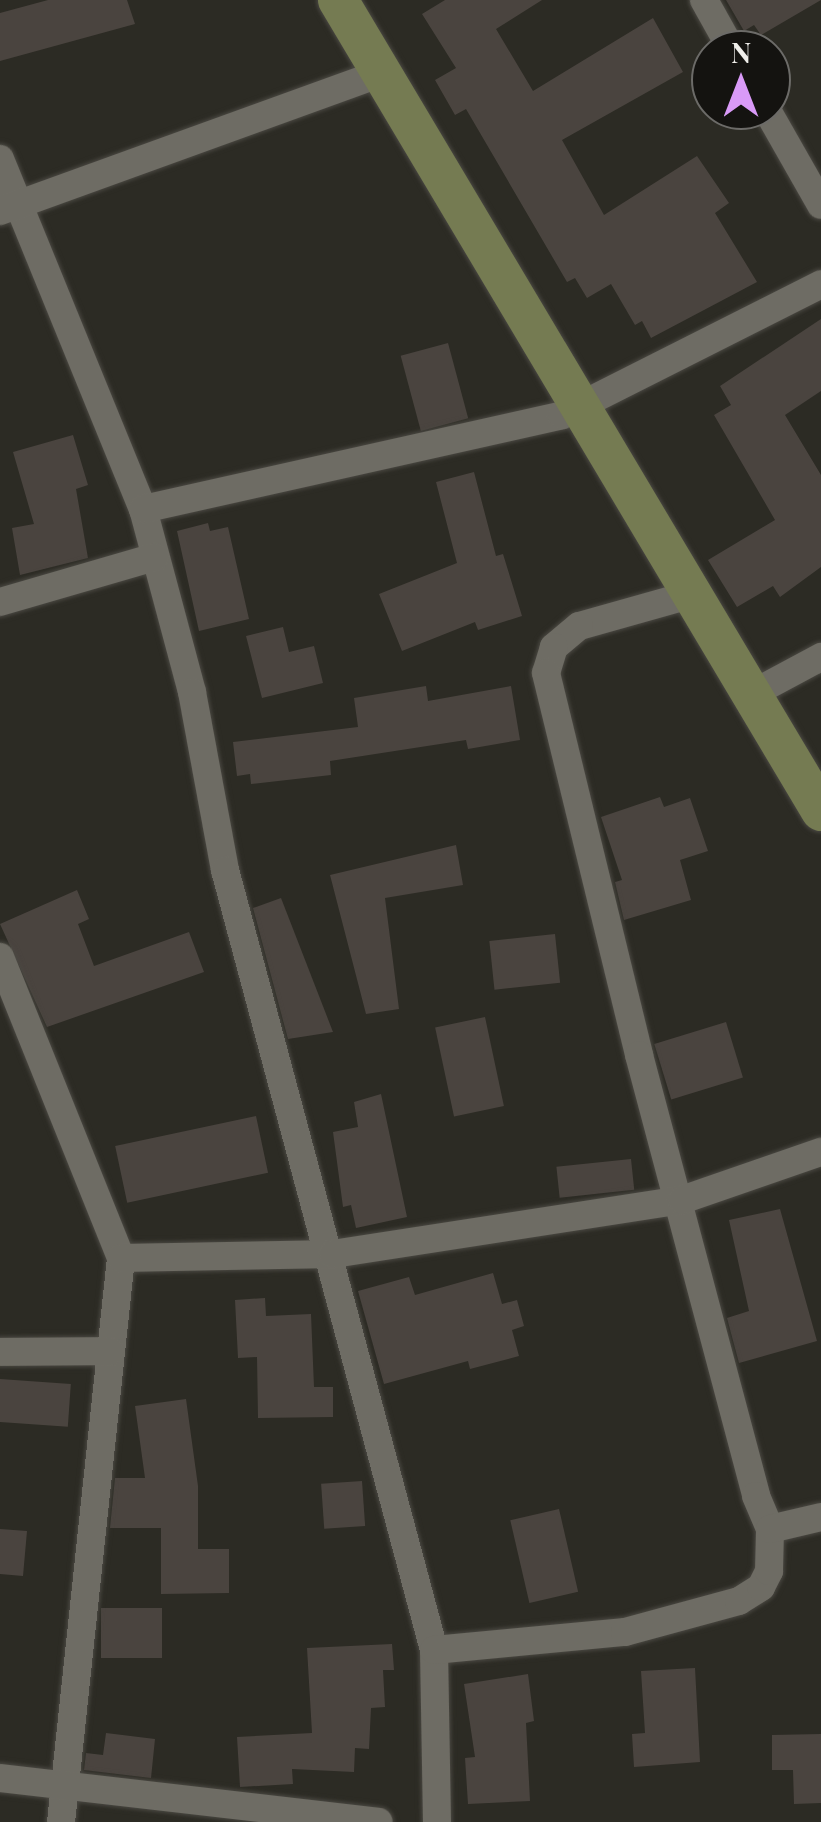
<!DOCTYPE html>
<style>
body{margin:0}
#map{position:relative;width:821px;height:1822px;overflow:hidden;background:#2c2b24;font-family:"Playfair Display",serif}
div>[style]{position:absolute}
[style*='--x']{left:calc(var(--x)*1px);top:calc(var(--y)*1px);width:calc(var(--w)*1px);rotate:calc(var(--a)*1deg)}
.building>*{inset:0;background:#4a443f;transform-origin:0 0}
.roads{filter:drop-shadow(0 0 2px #4a4842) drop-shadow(0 0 2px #4a4842)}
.street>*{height:28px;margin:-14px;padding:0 14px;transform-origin:14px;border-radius:14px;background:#6e6c64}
.secondary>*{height:40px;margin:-20px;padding:0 20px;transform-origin:20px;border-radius:20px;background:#757b52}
span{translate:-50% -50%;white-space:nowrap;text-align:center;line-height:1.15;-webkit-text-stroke:8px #141310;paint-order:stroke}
.north{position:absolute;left:691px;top:30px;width:100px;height:100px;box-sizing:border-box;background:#141310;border:2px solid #6c6b68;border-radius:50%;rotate:0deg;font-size:28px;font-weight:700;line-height:40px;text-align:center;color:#f0efeb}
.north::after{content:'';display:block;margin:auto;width:35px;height:45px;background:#d99af7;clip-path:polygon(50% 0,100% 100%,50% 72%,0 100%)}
</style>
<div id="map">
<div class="building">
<div style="clip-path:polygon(48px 0,127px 0,135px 24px,0 61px,0 13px)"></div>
<div style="clip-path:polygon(445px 0,542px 0,496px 29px,533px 91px,653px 18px,683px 72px,562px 140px,604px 215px,697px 156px,729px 203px,715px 213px,757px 282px,651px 338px,642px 321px,635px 325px,611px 284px,587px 298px,575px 278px,567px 282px,466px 109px,455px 115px,435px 80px,456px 68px,422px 14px)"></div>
<div style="clip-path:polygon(726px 0,821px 0,761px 35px,754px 25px,744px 31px)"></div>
<div style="clip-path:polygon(821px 319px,821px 391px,785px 415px,821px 475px,821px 567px,780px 597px,773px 586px,737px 607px,708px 560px,775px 520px,714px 415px,731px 405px,720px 386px)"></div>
<div style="left:448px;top:343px;width:78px;height:49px;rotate:75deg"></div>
<div style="clip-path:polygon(73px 435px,88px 485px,76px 489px,88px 558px,20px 575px,12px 528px,34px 524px,13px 452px)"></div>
<div style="clip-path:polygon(474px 472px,496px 556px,503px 554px,522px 616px,478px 630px,475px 622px,402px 651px,379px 594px,457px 563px,436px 482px)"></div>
<div style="clip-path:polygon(208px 523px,210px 531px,228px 527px,249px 619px,199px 631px,177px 531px)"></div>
<div style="clip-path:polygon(283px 627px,289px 652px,314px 646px,323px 683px,262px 698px,246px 636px)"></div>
<div style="clip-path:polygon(426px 686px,428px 701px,511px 686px,520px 740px,468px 749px,466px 740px,330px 761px,331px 775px,251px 784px,250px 774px,237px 776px,233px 742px,358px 727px,354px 698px)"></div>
<div style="clip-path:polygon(660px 797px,664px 807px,690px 798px,708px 851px,680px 860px,691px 900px,624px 920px,615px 882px,622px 880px,601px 817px)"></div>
<div style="clip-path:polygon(456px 845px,463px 885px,385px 898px,399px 1009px,366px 1014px,330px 875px)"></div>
<div style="clip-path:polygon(77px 890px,89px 919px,78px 924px,94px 966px,189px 932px,204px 972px,47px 1027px,0 924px)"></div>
<div style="clip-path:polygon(281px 898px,333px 1032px,288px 1039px,253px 908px)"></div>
<div style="left:555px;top:934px;width:49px;height:66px;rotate:84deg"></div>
<div style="left:485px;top:1017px;width:91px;height:51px;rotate:78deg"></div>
<div style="left:726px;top:1022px;width:58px;height:75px;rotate:73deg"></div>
<div style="clip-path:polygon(381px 1094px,407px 1217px,356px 1228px,351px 1205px,343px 1207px,333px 1132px,358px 1127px,354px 1102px)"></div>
<div style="left:256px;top:1116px;width:58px;height:144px;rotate:78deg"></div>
<div style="left:631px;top:1159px;width:31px;height:75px;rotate:84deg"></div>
<div style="clip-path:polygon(780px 1209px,817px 1341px,739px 1363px,727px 1318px,749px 1311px,729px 1220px)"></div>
<div style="clip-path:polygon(493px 1273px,502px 1304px,517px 1300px,524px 1326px,512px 1330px,519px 1356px,470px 1369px,468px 1361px,384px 1384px,358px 1291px,409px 1277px,415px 1295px)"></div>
<div style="clip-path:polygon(265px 1298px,266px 1316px,311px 1314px,314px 1387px,333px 1387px,333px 1417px,258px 1418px,257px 1357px,238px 1358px,235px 1300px)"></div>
<div style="left:0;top:1379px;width:71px;height:43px;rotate:4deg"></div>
<div style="clip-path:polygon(186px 1399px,198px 1486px,198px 1549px,229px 1549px,229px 1593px,161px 1594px,161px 1528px,110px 1528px,115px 1478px,145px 1478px,135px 1406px)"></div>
<div style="left:362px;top:1481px;width:45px;height:41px;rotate:86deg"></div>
<div style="left:559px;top:1509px;width:85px;height:50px;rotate:77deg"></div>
<div style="clip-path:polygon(0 1529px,27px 1531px,23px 1576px,0 1574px)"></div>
<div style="left:101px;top:1608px;width:61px;height:50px"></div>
<div style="clip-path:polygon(392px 1644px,394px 1670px,383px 1670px,385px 1707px,371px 1708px,369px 1749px,355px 1748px,354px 1772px,292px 1769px,293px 1784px,240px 1787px,237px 1737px,312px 1733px,307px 1648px)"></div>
<div style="clip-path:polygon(695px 1668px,700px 1762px,634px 1767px,632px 1734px,645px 1733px,641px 1671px)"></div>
<div style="clip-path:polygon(528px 1674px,534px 1721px,526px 1723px,530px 1801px,468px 1804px,465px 1758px,475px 1757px,464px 1684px)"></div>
<div style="clip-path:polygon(106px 1733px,155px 1739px,151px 1778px,84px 1770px,86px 1753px,103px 1755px)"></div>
<div style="clip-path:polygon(821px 1734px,821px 1803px,794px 1804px,793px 1770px,772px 1770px,772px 1735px)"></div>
</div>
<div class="roads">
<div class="street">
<div style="--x:704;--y:0;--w:57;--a:60.8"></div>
<div style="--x:767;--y:110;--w:109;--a:60.4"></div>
<div style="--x:0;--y:159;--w:378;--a:67.8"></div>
<div style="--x:143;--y:509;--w:189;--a:75"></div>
<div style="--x:192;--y:692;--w:181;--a:79.5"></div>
<div style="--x:225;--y:870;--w:808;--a:75"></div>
<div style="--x:434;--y:1650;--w:172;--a:89"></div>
<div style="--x:0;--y:211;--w:406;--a:-19.9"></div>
<div style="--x:143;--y:509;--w:429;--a:-12.6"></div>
<div style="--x:562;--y:415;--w:290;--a:-26.8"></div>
<div style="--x:693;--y:594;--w:118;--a:164.3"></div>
<div style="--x:579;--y:626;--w:33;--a:140"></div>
<div style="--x:554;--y:647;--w:27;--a:107"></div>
<div style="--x:546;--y:673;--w:393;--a:76.3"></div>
<div style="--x:639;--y:1055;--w:456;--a:75.1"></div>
<div style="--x:756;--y:1496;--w:36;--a:67"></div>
<div style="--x:0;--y:602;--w:161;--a:-16.2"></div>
<div style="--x:750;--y:695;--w:81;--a:-28.2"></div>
<div style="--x:0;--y:957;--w:324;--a:68.1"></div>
<div style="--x:121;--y:1258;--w:567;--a:96.07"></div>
<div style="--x:121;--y:1258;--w:212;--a:-1.1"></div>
<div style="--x:333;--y:1254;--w:353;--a:-8.8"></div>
<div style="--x:682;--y:1200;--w:147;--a:-19.1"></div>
<div style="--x:0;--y:1352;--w:110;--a:-0.5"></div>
<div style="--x:434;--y:1650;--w:192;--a:-5.4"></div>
<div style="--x:625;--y:1632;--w:118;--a:-15.2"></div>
<div style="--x:739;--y:1601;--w:26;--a:-32"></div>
<div style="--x:761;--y:1587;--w:18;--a:-63"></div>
<div style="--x:769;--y:1571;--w:42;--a:-88.6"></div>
<div style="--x:770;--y:1529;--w:52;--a:-13.2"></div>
<div style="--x:0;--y:1778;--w:381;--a:6.6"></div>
</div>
<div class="secondary">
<div style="--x:338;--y:0;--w:944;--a:59.22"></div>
</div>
</div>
<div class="north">N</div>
</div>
